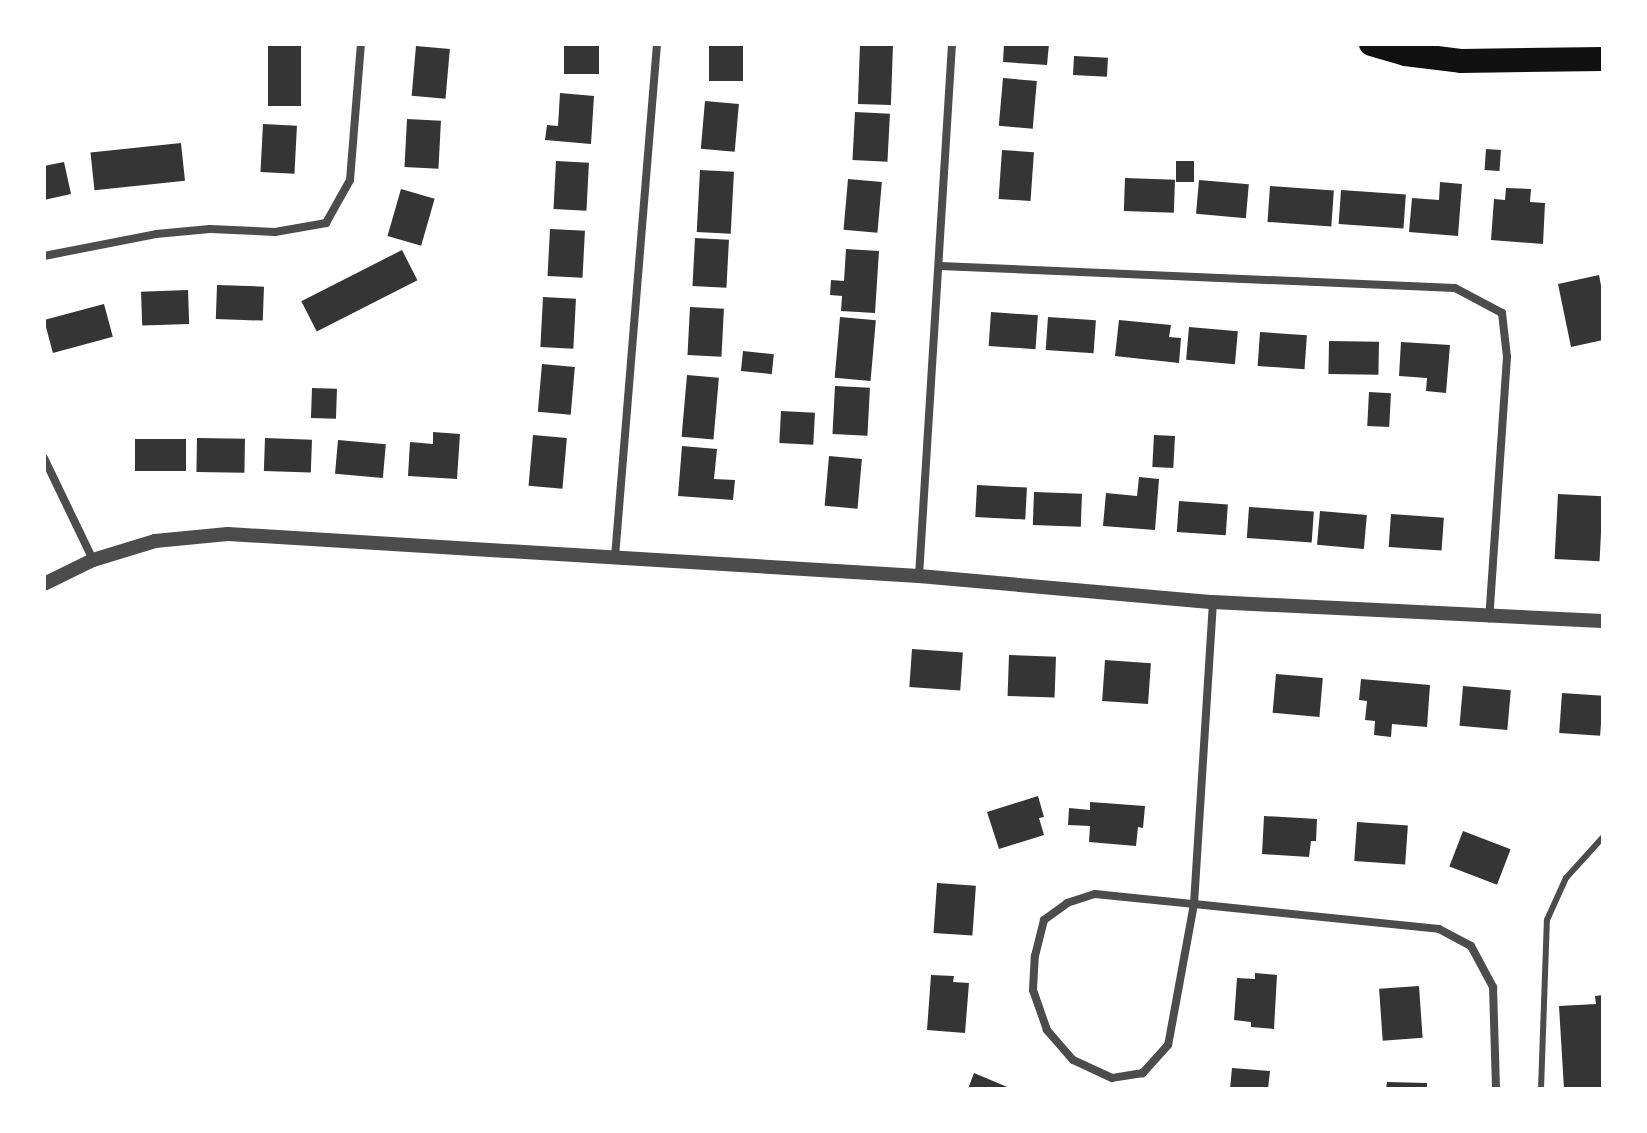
<!DOCTYPE html>
<style>
body{margin:0}
#map{position:relative;width:1647px;height:1133px;overflow:hidden;background:#fff;font-family:Poppins,sans-serif}
div>[style]{position:absolute}
[style*='--x']{left:calc(var(--x)*1px);top:calc(var(--y)*1px);width:calc(var(--w)*1px);rotate:calc(var(--a)*1deg)}
.building>*{inset:0;background:#353535;transform-origin:0 0}
.service>*{height:6px;margin:-3px;padding:0 3px;transform-origin:3px;border-radius:3px;background:#4c4c4c}
.minor>*{height:8px;margin:-4px;padding:0 4px;transform-origin:4px;border-radius:4px;background:#4c4c4c}
.tertiary>*{height:14px;margin:-7px;padding:0 7px;transform-origin:7px;border-radius:7px;background:#4c4c4c}
.motorway>*{height:24px;margin:-12px;padding:0 12px;transform-origin:12px;border-radius:12px;background:#111}
span{translate:-50% -50%;white-space:nowrap;text-align:center;line-height:1.15;-webkit-text-stroke:6px #fff;paint-order:stroke}
.frame{position:absolute;inset:0;border:46px solid #fff;pointer-events:none}
</style>
<div id="map">
<div class="building">
<div style="left:268px;top:44px;width:33px;height:62px"></div>
<div style="left:564px;top:44px;width:35px;height:30px"></div>
<div style="left:709px;top:44px;width:34px;height:37px"></div>
<div style="left:860px;top:44px;width:33px;height:60px;rotate:2deg"></div>
<div style="clip-path:polygon(1004px 44px,1049px 44px,1047px 65px,1003px 62px)"></div>
<div style="left:416px;top:46px;width:34px;height:50px;rotate:5deg"></div>
<div style="left:1074px;top:56px;width:34px;height:19px;rotate:3deg"></div>
<div style="left:1003px;top:78px;width:34px;height:48px;rotate:5deg"></div>
<div style="clip-path:polygon(560px 93px,594px 96px,591px 144px,545px 140px,547px 125px,558px 126px)"></div>
<div style="left:705px;top:101px;width:34px;height:48px;rotate:5deg"></div>
<div style="left:855px;top:112px;width:35px;height:48px;rotate:3deg"></div>
<div style="left:407px;top:119px;width:34px;height:48px;rotate:3deg"></div>
<div style="left:263px;top:124px;width:34px;height:48px;rotate:3deg"></div>
<div style="left:181px;top:143px;width:38px;height:91px;rotate:84deg"></div>
<div style="left:1486px;top:149px;width:15px;height:21px;rotate:4deg"></div>
<div style="left:1002px;top:150px;width:32px;height:49px;rotate:4deg"></div>
<div style="left:556px;top:161px;width:33px;height:48px;rotate:3deg"></div>
<div style="left:1176px;top:161px;width:18px;height:21px"></div>
<div style="clip-path:polygon(64px 162px,71px 194px,44px 200px,44px 166px)"></div>
<div style="left:700px;top:170px;width:34px;height:62px;rotate:3deg"></div>
<div style="left:1125px;top:178px;width:50px;height:33px;rotate:2deg"></div>
<div style="left:848px;top:179px;width:34px;height:51px;rotate:5deg"></div>
<div style="left:1199px;top:180px;width:50px;height:34px;rotate:5deg"></div>
<div style="clip-path:polygon(1440px 182px,1462px 184px,1458px 236px,1409px 232px,1412px 198px,1439px 200px)"></div>
<div style="left:1270px;top:186px;width:64px;height:36px;rotate:4deg"></div>
<div style="clip-path:polygon(1506px 188px,1531px 189px,1530px 202px,1545px 203px,1543px 244px,1491px 240px,1494px 199px,1505px 200px)"></div>
<div style="left:401px;top:189px;width:35px;height:49px;rotate:16deg"></div>
<div style="left:1341px;top:190px;width:65px;height:34px;rotate:4deg"></div>
<div style="left:550px;top:229px;width:35px;height:47px;rotate:3deg"></div>
<div style="left:695px;top:238px;width:34px;height:48px;rotate:3deg"></div>
<div style="clip-path:polygon(846px 249px,879px 251px,875px 313px,841px 311px,842px 296px,830px 295px,831px 280px,844px 281px)"></div>
<div style="left:402px;top:250px;width:34px;height:113px;rotate:63deg"></div>
<div style="clip-path:polygon(1599px 275px,1603px 296px,1603px 340px,1571px 347px,1558px 284px)"></div>
<div style="left:217px;top:285px;width:47px;height:34px;rotate:2deg"></div>
<div style="left:188px;top:290px;width:34px;height:47px;rotate:88deg"></div>
<div style="left:543px;top:297px;width:33px;height:50px;rotate:3deg"></div>
<div style="left:104px;top:304px;width:34px;height:62px;rotate:75deg"></div>
<div style="left:690px;top:307px;width:34px;height:48px;rotate:3deg"></div>
<div style="left:991px;top:312px;width:47px;height:34px;rotate:4deg"></div>
<div style="left:840px;top:317px;width:36px;height:61px;rotate:5deg"></div>
<div style="left:1048px;top:317px;width:48px;height:33px;rotate:4deg"></div>
<div style="clip-path:polygon(1119px 320px,1171px 325px,1169px 337px,1181px 338px,1179px 363px,1115px 356px)"></div>
<div style="left:1189px;top:327px;width:49px;height:33px;rotate:5deg"></div>
<div style="left:1260px;top:332px;width:47px;height:34px;rotate:4deg"></div>
<div style="left:1329px;top:341px;width:50px;height:33px;rotate:1deg"></div>
<div style="clip-path:polygon(1401px 342px,1450px 345px,1446px 393px,1426px 391px,1427px 378px,1399px 376px)"></div>
<div style="left:743px;top:351px;width:31px;height:20px;rotate:6deg"></div>
<div style="left:542px;top:364px;width:33px;height:48px;rotate:5deg"></div>
<div style="left:687px;top:375px;width:32px;height:62px;rotate:5deg"></div>
<div style="left:835px;top:386px;width:35px;height:48px;rotate:3deg"></div>
<div style="left:312px;top:388px;width:25px;height:30px;rotate:2deg"></div>
<div style="left:1369px;top:392px;width:22px;height:34px;rotate:3deg"></div>
<div style="left:781px;top:411px;width:34px;height:32px;rotate:3deg"></div>
<div style="clip-path:polygon(433px 432px,460px 434px,457px 479px,408px 476px,410px 442px,433px 444px)"></div>
<div style="left:533px;top:435px;width:34px;height:51px;rotate:5deg"></div>
<div style="left:1154px;top:435px;width:21px;height:32px;rotate:3deg"></div>
<div style="left:197px;top:438px;width:48px;height:34px;rotate:1deg"></div>
<div style="left:265px;top:438px;width:47px;height:33px;rotate:2deg"></div>
<div style="left:186px;top:439px;width:32px;height:51px;rotate:90deg"></div>
<div style="left:338px;top:440px;width:48px;height:34px;rotate:5deg"></div>
<div style="clip-path:polygon(682px 446px,717px 449px,714px 479px,735px 480px,733px 500px,678px 496px)"></div>
<div style="left:829px;top:456px;width:33px;height:50px;rotate:5deg"></div>
<div style="clip-path:polygon(1139px 477px,1159px 479px,1155px 530px,1103px 526px,1106px 493px,1137px 496px)"></div>
<div style="left:977px;top:485px;width:50px;height:32px;rotate:3deg"></div>
<div style="left:1034px;top:492px;width:48px;height:33px;rotate:2deg"></div>
<div style="left:1558px;top:494px;width:45px;height:65px;rotate:3deg"></div>
<div style="left:1179px;top:501px;width:49px;height:31px;rotate:4deg"></div>
<div style="left:1249px;top:507px;width:65px;height:31px;rotate:4deg"></div>
<div style="left:1320px;top:511px;width:47px;height:34px;rotate:5deg"></div>
<div style="left:1391px;top:514px;width:53px;height:33px;rotate:4deg"></div>
<div style="left:912px;top:649px;width:51px;height:38px;rotate:4deg"></div>
<div style="left:1009px;top:655px;width:47px;height:41px;rotate:2deg"></div>
<div style="left:1105px;top:660px;width:46px;height:41px;rotate:4deg"></div>
<div style="left:1276px;top:674px;width:47px;height:39px;rotate:5deg"></div>
<div style="clip-path:polygon(1361px 679px,1430px 685px,1427px 727px,1392px 724px,1391px 737px,1374px 735px,1375px 721px,1365px 720px,1367px 701px,1359px 700px)"></div>
<div style="left:1463px;top:686px;width:48px;height:40px;rotate:5deg"></div>
<div style="left:1562px;top:693px;width:41px;height:40px;rotate:4deg"></div>
<div style="clip-path:polygon(1038px 796px,1044px 817px,1039px 818px,1044px 835px,999px 849px,987px 812px)"></div>
<div style="clip-path:polygon(1090px 802px,1145px 806px,1143px 828px,1138px 827px,1136px 846px,1089px 842px,1090px 826px,1068px 825px,1069px 808px,1090px 810px)"></div>
<div style="clip-path:polygon(1264px 816px,1317px 819px,1316px 841px,1311px 841px,1309px 857px,1262px 854px)"></div>
<div style="left:1357px;top:822px;width:51px;height:39px;rotate:4deg"></div>
<div style="left:1463px;top:831px;width:51px;height:38px;rotate:21deg"></div>
<div style="left:937px;top:883px;width:39px;height:50px;rotate:4deg"></div>
<div style="clip-path:polygon(1255px 973px,1277px 975px,1274px 1029px,1251px 1027px,1251px 1022px,1234px 1020px,1237px 978px,1255px 979px)"></div>
<div style="clip-path:polygon(931px 975px,954px 976px,953px 982px,969px 983px,965px 1033px,927px 1030px)"></div>
<div style="left:1419px;top:986px;width:52px;height:40px;rotate:86deg"></div>
<div style="clip-path:polygon(1603px 995px,1603px 1089px,1564px 1089px,1559px 1006px,1596px 1004px,1595px 996px)"></div>
<div style="clip-path:polygon(1232px 1068px,1270px 1071px,1268px 1089px,1230px 1089px)"></div>
<div style="clip-path:polygon(974px 1073px,1012px 1089px,968px 1089px)"></div>
<div style="clip-path:polygon(1387px 1082px,1427px 1083px,1427px 1089px,1386px 1089px)"></div>
</div>
<div class="service">
<div style="--x:1541;--y:1089;--w:169;--a:-88"></div>
<div style="--x:1547;--y:920;--w:46;--a:-65.7"></div>
<div style="--x:1566;--y:878;--w:55;--a:-47.9"></div>
</div>
<div class="minor">
<div style="--x:44;--y:256;--w:114;--a:-11.1"></div>
<div style="--x:156;--y:234;--w:54;--a:-5.3"></div>
<div style="--x:210;--y:229;--w:65;--a:2.6"></div>
<div style="--x:275;--y:232;--w:52;--a:-10"></div>
<div style="--x:326;--y:223;--w:49;--a:-60.8"></div>
<div style="--x:350;--y:180;--w:136;--a:-85.4"></div>
<div style="--x:940;--y:266;--w:515;--a:2.45"></div>
<div style="--x:1455;--y:288;--w:53;--a:28"></div>
<div style="--x:1502;--y:313;--w:44;--a:83.5"></div>
<div style="--x:1507;--y:357;--w:262;--a:93.9"></div>
<div style="--x:44;--y:458;--w:113;--a:64.3"></div>
<div style="--x:615;--y:557;--w:515;--a:-85.32"></div>
<div style="--x:919;--y:576;--w:533;--a:-86.45"></div>
<div style="--x:1213;--y:602;--w:303;--a:93.6"></div>
<div style="--x:1194;--y:904;--w:143;--a:100.4"></div>
<div style="--x:1168;--y:1045;--w:38;--a:132"></div>
<div style="--x:1143;--y:1073;--w:31;--a:171"></div>
<div style="--x:1112;--y:1078;--w:43;--a:-155.2"></div>
<div style="--x:1073;--y:1060;--w:40;--a:-131"></div>
<div style="--x:1047;--y:1030;--w:42;--a:-109.3"></div>
<div style="--x:1033;--y:990;--w:34;--a:-87"></div>
<div style="--x:1035;--y:956;--w:37;--a:-76"></div>
<div style="--x:1044;--y:920;--w:29;--a:-36"></div>
<div style="--x:1067;--y:903;--w:29;--a:-18"></div>
<div style="--x:1095;--y:894;--w:100;--a:5.8"></div>
<div style="--x:1194;--y:904;--w:246;--a:5.8"></div>
<div style="--x:1439;--y:929;--w:36;--a:28"></div>
<div style="--x:1471;--y:946;--w:47;--a:61.8"></div>
<div style="--x:1493;--y:987;--w:102;--a:88.3"></div>
</div>
<div class="tertiary">
<div style="--x:44;--y:584;--w:55;--a:-26.1"></div>
<div style="--x:93;--y:560;--w:65;--a:-17"></div>
<div style="--x:155;--y:541;--w:73;--a:-5.5"></div>
<div style="--x:228;--y:534;--w:692;--a:3.48"></div>
<div style="--x:919;--y:576;--w:295;--a:5.1"></div>
<div style="--x:1213;--y:602;--w:390;--a:2.8"></div>
</div>
<div class="motorway">
<div style="--x:1371;--y:44;--w:35;--a:16"></div>
<div style="--x:1405;--y:54;--w:56;--a:7.1"></div>
<div style="--x:1461;--y:61;--w:142;--a:-0.8"></div>
</div>
<div class="frame"></div>
</div>
